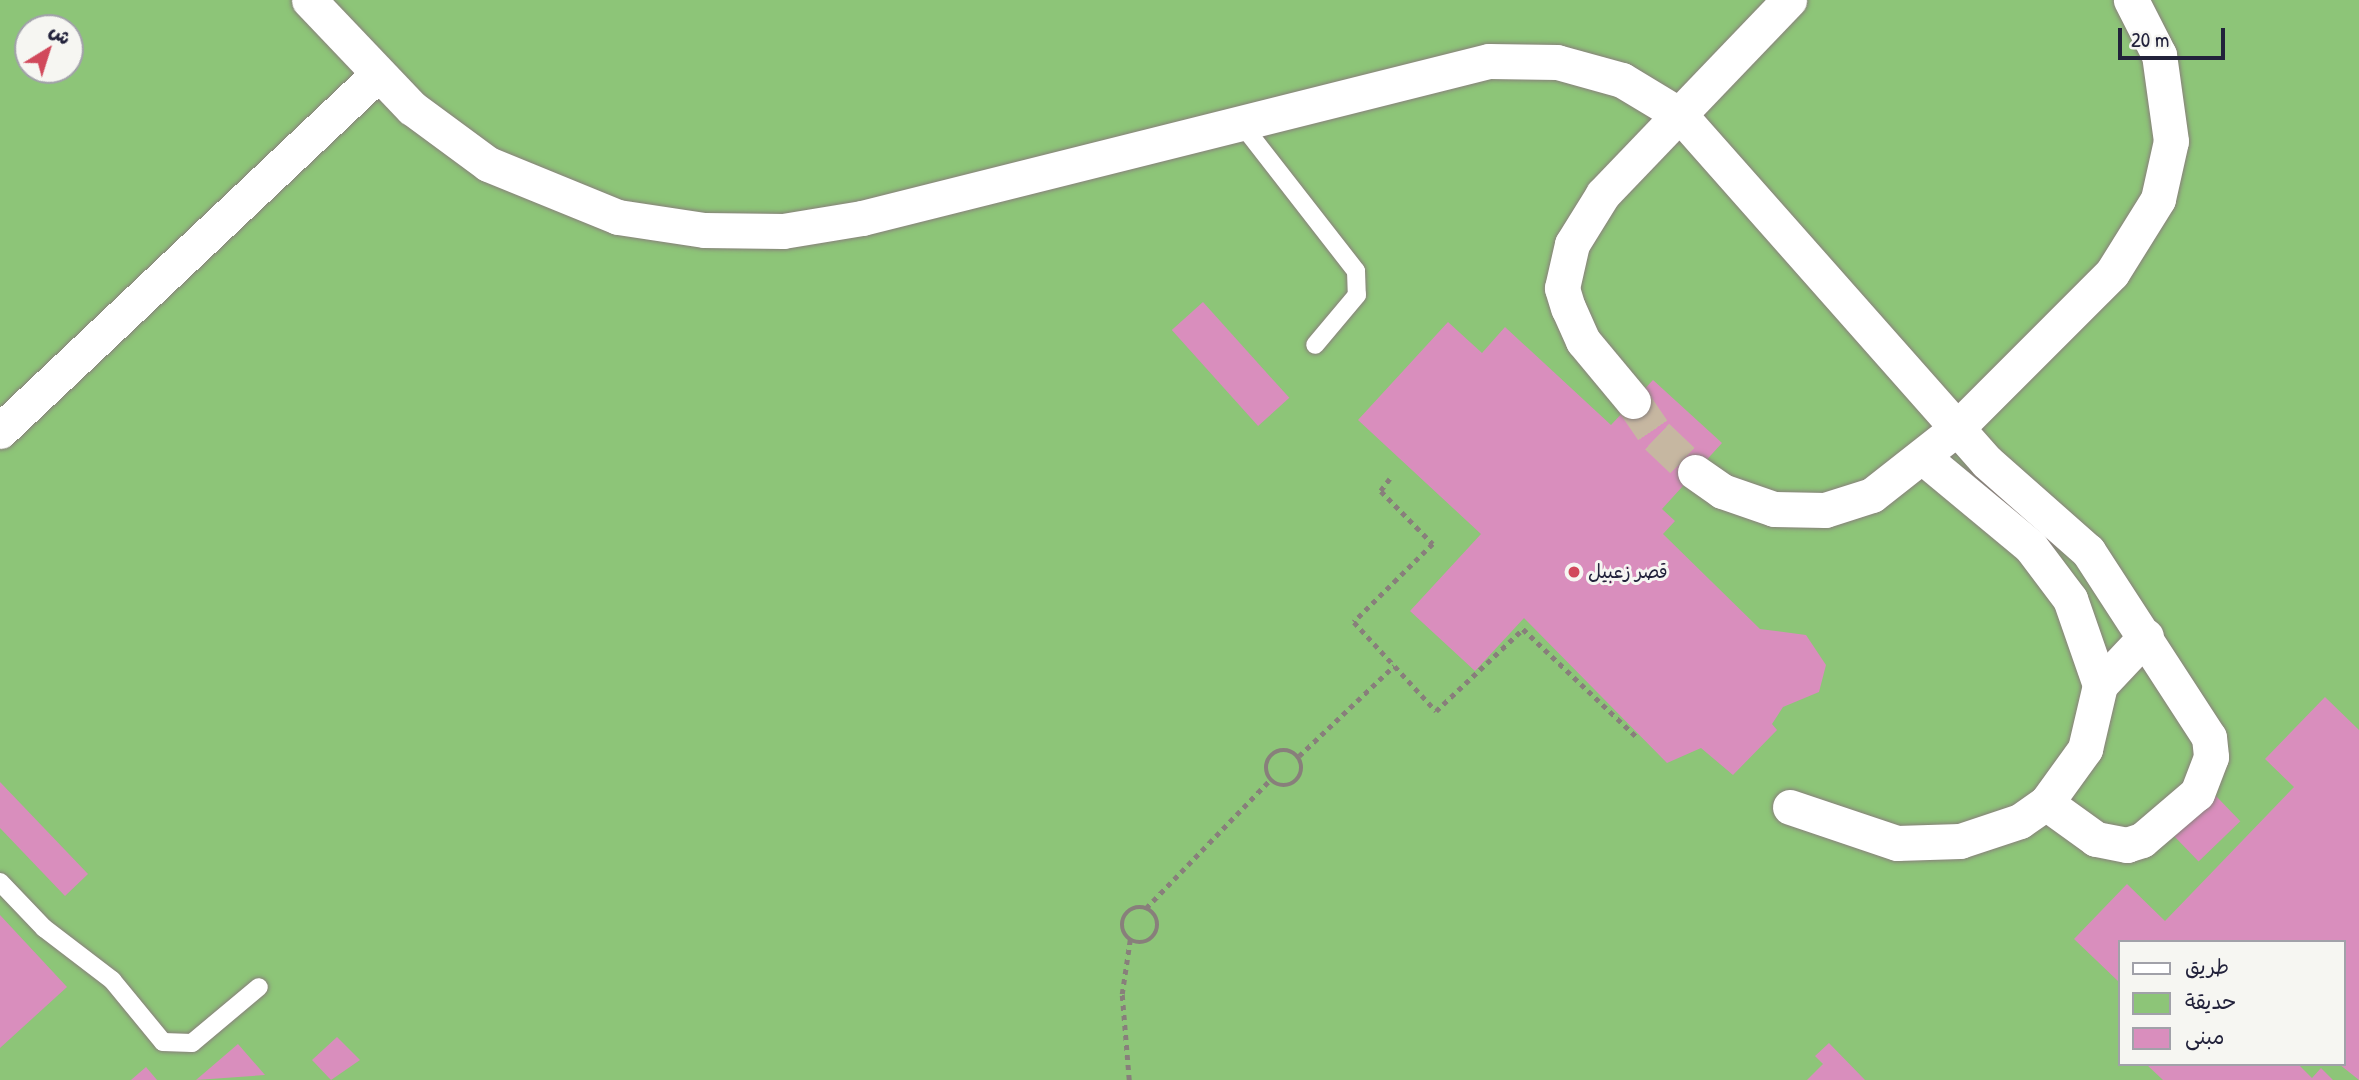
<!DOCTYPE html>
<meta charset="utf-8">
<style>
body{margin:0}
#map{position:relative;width:2359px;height:1080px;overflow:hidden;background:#efdcbb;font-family:"Patrick Hand","Playpen Sans Arabic",sans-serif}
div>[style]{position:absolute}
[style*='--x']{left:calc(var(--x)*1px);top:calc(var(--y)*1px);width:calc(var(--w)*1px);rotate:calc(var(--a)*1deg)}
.green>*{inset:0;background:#8dc578}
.building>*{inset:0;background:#d98ebd;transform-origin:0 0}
.street-tunnel>*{height:35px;margin-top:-17.5px;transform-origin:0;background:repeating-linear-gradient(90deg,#c6b7a1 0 35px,transparent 0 53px)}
.path>*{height:4.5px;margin-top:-2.25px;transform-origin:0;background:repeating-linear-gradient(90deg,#887f7b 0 5px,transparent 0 10px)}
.path>.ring{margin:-2.25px;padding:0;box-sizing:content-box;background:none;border:4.5px solid #887f7b;border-radius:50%}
.roads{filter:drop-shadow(0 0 2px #887f7b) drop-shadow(0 0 2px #887f7b)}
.lane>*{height:18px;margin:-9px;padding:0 9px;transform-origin:9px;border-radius:9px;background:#fff}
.street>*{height:35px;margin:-17.5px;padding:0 17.5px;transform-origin:17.5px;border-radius:17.5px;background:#fff}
.dots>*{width:19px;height:19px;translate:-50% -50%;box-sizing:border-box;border:4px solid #f6f6f2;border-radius:50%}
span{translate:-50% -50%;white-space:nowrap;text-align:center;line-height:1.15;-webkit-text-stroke:6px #f6f6f2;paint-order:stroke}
.poi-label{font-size:19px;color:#22223b}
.left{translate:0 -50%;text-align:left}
.legend{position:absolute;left:2118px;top:940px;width:228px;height:126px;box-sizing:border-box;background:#f6f6f2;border:2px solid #a1a1a9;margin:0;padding:9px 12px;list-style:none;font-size:21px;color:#22223b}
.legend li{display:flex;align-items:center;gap:14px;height:35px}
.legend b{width:35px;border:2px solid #a1a1a9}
.north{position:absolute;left:14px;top:14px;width:70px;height:70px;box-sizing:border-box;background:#f6f6f2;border:2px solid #a1a1a9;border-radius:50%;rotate:38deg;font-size:19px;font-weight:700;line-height:28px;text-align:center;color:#22223b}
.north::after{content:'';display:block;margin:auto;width:24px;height:32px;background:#d1495b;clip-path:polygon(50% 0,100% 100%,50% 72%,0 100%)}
.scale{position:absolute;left:2118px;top:28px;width:107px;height:32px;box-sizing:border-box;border:4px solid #22223b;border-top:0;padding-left:9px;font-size:21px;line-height:24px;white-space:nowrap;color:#22223b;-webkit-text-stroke:5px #f6f6f2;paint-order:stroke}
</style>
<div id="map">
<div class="green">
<div style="clip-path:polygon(evenodd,0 0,2359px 0,2359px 1080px,0 1080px,0 0,28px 28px,70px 28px,70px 70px,28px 70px,28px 28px,0 0,2119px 942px,2343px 942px,2343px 1064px,2119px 1064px,2119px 942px)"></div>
</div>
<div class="building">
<div style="left:1203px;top:302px;width:129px;height:42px;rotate:48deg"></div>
<div style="clip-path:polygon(1448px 322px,1482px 353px,1505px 327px,1611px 425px,1653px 380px,1722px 443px,1662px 509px,1675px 521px,1663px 534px,1760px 629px,1806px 635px,1826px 665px,1819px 692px,1783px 707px,1772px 724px,1777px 730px,1733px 775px,1701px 748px,1667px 763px,1524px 618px,1475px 671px,1410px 611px,1481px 534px,1358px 420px)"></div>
<div style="clip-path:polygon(2325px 697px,2359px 730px,2359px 1080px,2339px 1064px,2343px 942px,2119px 942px,2119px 982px,2074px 939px,2127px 884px,2165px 921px,2294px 787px,2265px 759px)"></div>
<div style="clip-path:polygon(0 782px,88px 874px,65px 896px,0 828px)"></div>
<div style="left:2216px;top:796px;width:35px;height:58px;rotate:46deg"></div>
<div style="clip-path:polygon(0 915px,67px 987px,0 1048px)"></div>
<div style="clip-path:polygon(337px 1037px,360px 1060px,331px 1080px,312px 1060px)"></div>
<div style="clip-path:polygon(1829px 1043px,1865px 1080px,1807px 1080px,1823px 1064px,1815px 1056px)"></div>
<div style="clip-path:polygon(238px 1044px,265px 1075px,196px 1080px)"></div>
<div style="clip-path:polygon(2146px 1064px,2298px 1064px,2312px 1078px,2321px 1068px,2333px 1080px,2163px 1080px)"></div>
<div style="clip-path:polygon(146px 1067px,157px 1080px,131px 1080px)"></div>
</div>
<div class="street-tunnel">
<div style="--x:1633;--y:401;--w:42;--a:55.6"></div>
<div style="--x:1657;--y:436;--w:52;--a:43.5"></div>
</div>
<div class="path">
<div style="--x:1390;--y:479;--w:15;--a:127"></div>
<div style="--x:1381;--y:491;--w:74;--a:45.5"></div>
<div style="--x:1433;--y:544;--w:111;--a:135.4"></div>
<div style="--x:1354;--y:622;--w:121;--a:47.3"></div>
<div style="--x:1436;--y:711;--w:120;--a:-43.3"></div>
<div style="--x:1523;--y:629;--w:158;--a:43.5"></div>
<div class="ring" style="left:1266px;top:750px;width:31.5px;height:31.5px"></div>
<div style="--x:1299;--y:756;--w:131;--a:-43.5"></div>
<div class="ring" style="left:1122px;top:907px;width:31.5px;height:31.5px"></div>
<div style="--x:1146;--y:908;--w:178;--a:-45.9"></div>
<div style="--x:1129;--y:1080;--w:86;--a:-94.7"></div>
<div style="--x:1122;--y:994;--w:55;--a:-81.6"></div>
</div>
<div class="roads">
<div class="lane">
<div style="--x:1240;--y:122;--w:189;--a:52.1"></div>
<div style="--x:1356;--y:271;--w:24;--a:88"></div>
<div style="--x:1357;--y:295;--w:65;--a:130"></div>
<div style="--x:0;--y:882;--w:64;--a:46.3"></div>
<div style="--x:44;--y:928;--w:86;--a:37.4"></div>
<div style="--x:112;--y:980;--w:80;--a:50.6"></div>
<div style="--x:163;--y:1042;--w:29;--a:2"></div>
<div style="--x:192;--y:1043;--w:87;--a:-39.9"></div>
</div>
<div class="street">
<div style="--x:309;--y:0;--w:149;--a:46.4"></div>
<div style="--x:412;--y:108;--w:94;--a:36.4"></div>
<div style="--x:488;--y:164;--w:140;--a:22.2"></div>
<div style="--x:618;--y:217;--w:87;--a:8.6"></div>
<div style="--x:704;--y:230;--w:79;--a:0.7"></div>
<div style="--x:783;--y:231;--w:80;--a:-9.3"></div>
<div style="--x:862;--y:218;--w:646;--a:-14.06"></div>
<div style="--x:1489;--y:61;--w:68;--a:0.8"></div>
<div style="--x:1557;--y:62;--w:67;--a:15.5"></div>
<div style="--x:1622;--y:80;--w:68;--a:31.1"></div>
<div style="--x:1680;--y:115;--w:463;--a:48.5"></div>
<div style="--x:1987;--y:462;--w:135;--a:41.4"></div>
<div style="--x:2088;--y:551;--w:222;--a:57"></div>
<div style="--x:2209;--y:737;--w:20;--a:84"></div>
<div style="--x:2211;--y:757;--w:39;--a:111"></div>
<div style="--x:2197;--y:793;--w:72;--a:139.5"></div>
<div style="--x:2142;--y:840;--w:16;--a:162"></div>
<div style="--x:2127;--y:845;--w:32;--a:-169"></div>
<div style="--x:2096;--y:839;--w:62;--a:-144.2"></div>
<div style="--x:1633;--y:401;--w:78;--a:-129.8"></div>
<div style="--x:1583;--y:341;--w:36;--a:-114"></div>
<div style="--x:1568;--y:308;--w:21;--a:-107"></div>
<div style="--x:1562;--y:288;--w:45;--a:-77.2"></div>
<div style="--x:1572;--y:244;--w:59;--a:-58.2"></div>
<div style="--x:1603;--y:194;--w:269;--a:-46.2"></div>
<div style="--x:0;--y:431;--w:519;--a:-43.36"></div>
<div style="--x:1695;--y:472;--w:33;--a:35"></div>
<div style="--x:1722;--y:491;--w:55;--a:19.1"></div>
<div style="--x:1774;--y:509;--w:51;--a:1.1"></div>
<div style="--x:1825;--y:510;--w:49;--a:-17.7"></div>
<div style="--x:1872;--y:495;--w:108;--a:-38.2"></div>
<div style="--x:1957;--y:428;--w:219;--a:-45"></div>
<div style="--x:2112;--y:273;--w:87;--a:-58.1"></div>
<div style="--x:2158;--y:199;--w:59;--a:-77.4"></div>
<div style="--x:2171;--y:141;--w:87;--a:-97.9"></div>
<div style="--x:2159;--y:55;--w:62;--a:-117"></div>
<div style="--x:2100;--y:685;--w:67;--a:-46.8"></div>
<div style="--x:1790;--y:807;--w:113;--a:18.6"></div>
<div style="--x:1897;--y:843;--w:63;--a:-1.8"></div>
<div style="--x:1960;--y:841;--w:63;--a:-18.4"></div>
<div style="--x:2020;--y:821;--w:32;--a:-35"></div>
<div style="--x:2046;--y:803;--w:67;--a:-54.2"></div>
<div style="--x:2085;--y:749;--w:66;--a:-76.8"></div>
<div style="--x:2100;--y:685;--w:91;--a:-109.2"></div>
<div style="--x:2070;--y:599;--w:66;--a:-127"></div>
<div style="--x:2030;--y:546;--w:138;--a:-140.3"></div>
</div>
</div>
<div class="dots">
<div style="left:1574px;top:572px;background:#d1495b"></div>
</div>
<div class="poi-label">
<span class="left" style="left:1588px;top:572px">قصر زعبيل</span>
</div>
<ul class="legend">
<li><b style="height:9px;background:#fff"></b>طريق</li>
<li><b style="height:19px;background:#8dc578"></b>حديقة</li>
<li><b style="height:19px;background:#d98ebd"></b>مبنى</li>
</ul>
<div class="north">ش</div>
<div class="scale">20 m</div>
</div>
